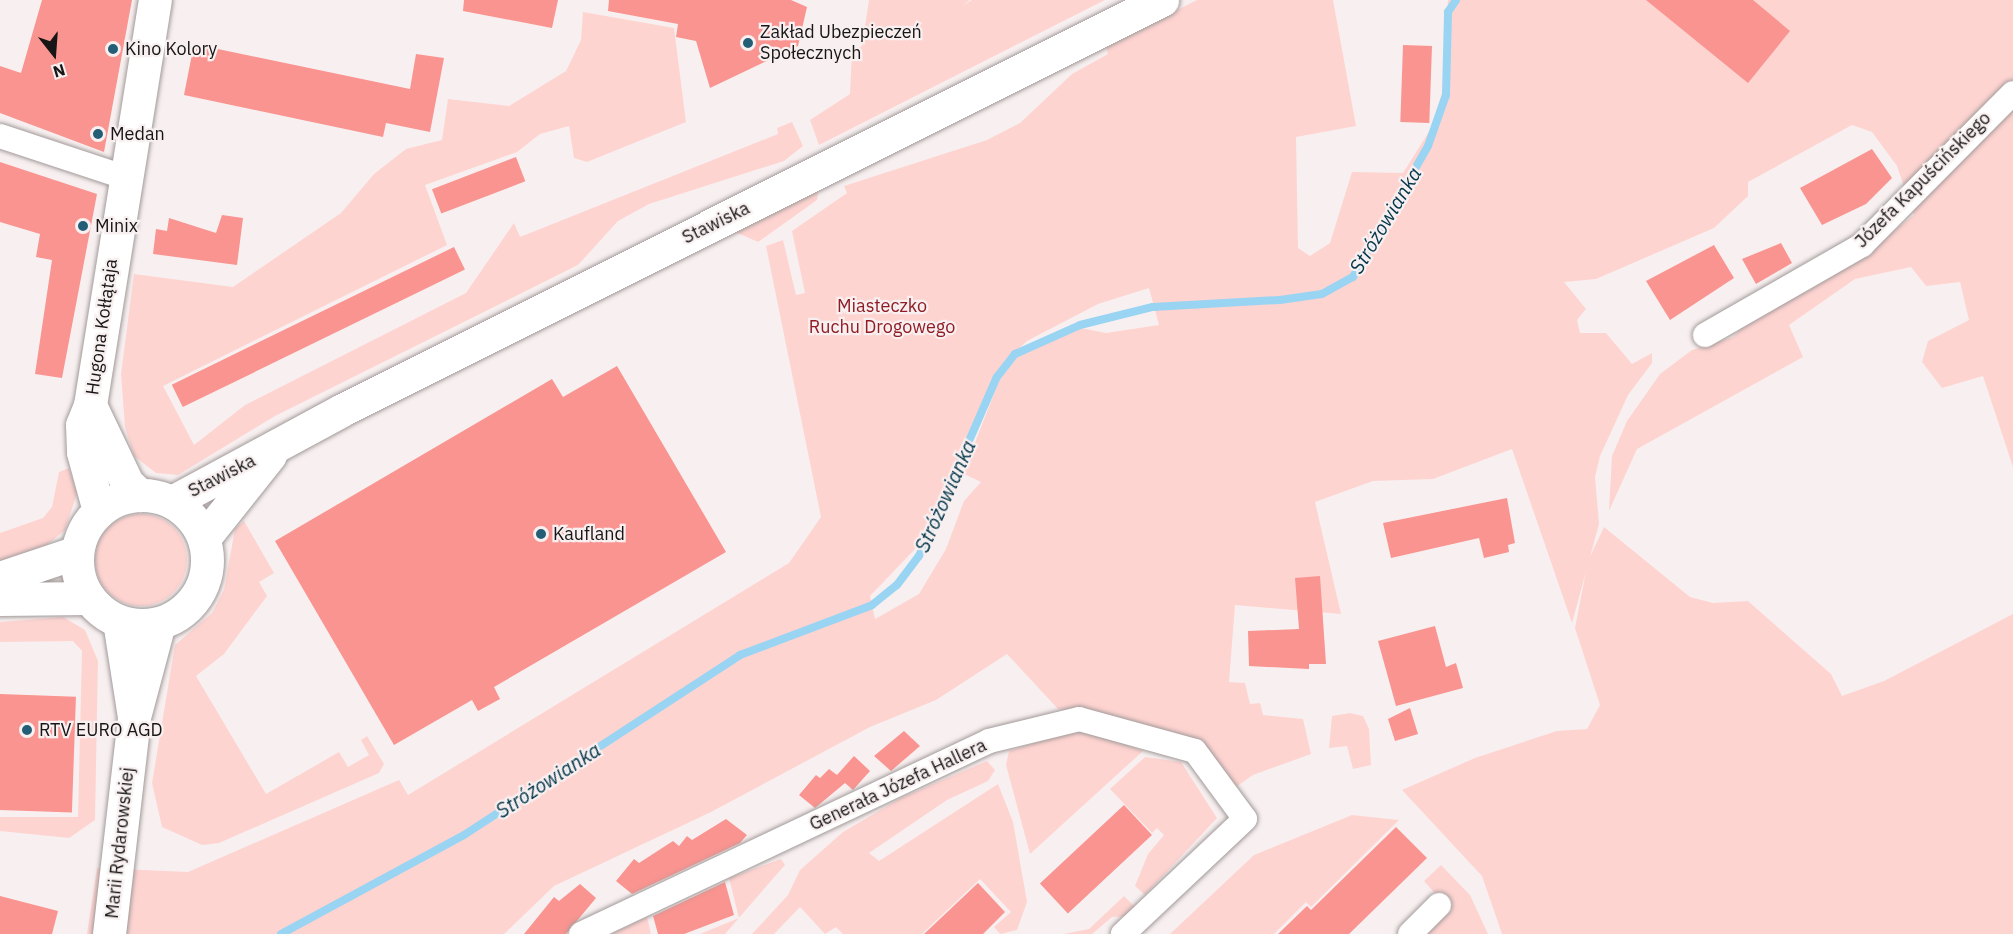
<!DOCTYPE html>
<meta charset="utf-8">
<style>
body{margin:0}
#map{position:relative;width:2013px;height:934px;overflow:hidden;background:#f8f0f0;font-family:"IBM Plex Sans",sans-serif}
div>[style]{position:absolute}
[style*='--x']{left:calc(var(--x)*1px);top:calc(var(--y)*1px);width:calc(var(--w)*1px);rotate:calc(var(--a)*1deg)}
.green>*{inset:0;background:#fed4d1}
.round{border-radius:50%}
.stream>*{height:8px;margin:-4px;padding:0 4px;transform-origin:4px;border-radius:4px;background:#9ad4f3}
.building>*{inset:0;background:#f99490;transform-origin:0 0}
.roads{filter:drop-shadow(0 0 2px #a19a99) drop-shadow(0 0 2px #a19a99)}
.street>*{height:24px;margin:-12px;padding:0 12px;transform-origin:12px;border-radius:12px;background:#fff}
.secondary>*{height:33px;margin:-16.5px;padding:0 16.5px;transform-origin:16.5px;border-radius:16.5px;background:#fff}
.secondary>.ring{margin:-16.5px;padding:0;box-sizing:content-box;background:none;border:33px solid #fff;border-radius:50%}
.dots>*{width:16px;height:16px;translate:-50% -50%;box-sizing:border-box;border:3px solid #f8f0f0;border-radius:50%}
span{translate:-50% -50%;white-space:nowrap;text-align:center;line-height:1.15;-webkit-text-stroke:4.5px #f8f0f0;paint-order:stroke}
.poi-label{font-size:18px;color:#171515}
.left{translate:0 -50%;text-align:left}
.street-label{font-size:18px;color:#171515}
.park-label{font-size:18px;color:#911c24}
.water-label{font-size:20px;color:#03364a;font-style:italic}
.north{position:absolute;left:24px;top:24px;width:60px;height:60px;-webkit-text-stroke:4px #f8f0f0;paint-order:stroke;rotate:163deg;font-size:16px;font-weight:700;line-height:24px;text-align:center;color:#171515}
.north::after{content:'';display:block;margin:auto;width:21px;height:27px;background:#171515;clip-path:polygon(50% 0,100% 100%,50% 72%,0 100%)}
</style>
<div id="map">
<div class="green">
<div style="clip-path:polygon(869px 0,970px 0,962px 6px,972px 0,1105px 0,819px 145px,810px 120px,850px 94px,852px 51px,862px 46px)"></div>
<div style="clip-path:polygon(evenodd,1197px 0,1333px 0,1356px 126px,1296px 137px,1298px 248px,1310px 256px,1330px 243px,1352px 172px,1403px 173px,1432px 127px,1442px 93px,1448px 0,2013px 0,2013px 467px,1983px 376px,1942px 388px,1922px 362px,1928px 341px,1969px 320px,1960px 282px,1926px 286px,1911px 267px,1855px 279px,1789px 325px,1803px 357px,1637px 449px,1609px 511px,1612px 456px,1627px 421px,1660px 374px,1692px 350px,1733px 337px,1746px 324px,1852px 264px,1914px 215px,1897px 166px,1872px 132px,1852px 125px,1748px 182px,1748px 196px,1714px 228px,1596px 279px,1564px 282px,1586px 309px,1577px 320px,1580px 333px,1606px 333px,1632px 364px,1652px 353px,1652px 363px,1628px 395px,1600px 456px,1595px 477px,1599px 524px,1572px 623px,1512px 449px,1433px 479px,1373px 481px,1315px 502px,1341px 614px,1235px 605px,1229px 682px,1245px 683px,1250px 704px,1260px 703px,1263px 715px,1303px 719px,1311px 754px,1253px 775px,1233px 789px,1197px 743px,1106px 716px,1058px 709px,1007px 654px,936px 700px,870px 727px,711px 812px,554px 886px,504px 934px,87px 934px,97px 868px,188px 872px,399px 780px,408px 795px,789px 563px,821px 517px,766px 246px,783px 240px,796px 295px,805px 293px,792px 231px,847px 193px,844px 186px,987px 140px,1020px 123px,1072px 74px,1108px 54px,1106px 46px,1197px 0,1149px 288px,1159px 325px,1106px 333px,1081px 328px,1017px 357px,999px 381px,967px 463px,964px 474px,981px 482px,964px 501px,946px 549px,919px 594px,875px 619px,870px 596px,915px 549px,1005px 361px,1027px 341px,1098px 304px,1149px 288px)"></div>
<div style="clip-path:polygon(583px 12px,674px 28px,686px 122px,587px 162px,574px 158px,569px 126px,540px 134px,517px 152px,425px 185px,447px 245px,163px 386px,194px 445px,245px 405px,466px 293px,514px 223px,520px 237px,778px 134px,777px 128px,792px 122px,803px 146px,784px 161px,649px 204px,618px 221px,578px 265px,275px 416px,178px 475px,156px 473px,134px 456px,125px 427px,121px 374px,134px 274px,233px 287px,341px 213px,374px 174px,406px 149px,442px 140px,448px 99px,509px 106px,566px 71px,581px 40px)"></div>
<div style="clip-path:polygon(818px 191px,817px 200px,758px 242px,733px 231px)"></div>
<div style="clip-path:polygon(69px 468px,77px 493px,65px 530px,47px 545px,0 561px,0 533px,43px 518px,52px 507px,59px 472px)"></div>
<div class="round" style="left:95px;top:514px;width:92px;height:92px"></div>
<div style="clip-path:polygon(244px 521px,274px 573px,259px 582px,267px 596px,224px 654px,196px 676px,266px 794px,339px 752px,348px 767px,369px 755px,361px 740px,367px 736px,384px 764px,379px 773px,219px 843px,202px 845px,162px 827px,152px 783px,175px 645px,212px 613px,224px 590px,235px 529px)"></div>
<div style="clip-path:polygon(1604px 527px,1690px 597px,1713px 603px,1748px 601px,1831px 674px,1842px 696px,1884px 681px,2013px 614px,2013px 934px,1502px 934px,1482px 876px,1402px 790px,1475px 758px,1557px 731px,1587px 729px,1600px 705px,1575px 628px,1588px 561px)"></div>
<div style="clip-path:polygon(63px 617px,85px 630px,98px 661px,95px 820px,69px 838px,0 831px,0 817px,78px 817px,82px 651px,73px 641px,0 642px,0 622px)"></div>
<div style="clip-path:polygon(1350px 713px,1363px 716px,1369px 729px,1371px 765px,1353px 769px,1347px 746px,1329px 748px,1332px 716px)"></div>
<div style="clip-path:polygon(1081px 728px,1143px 751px,1030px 854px,1006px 765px,1009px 751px)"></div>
<div style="clip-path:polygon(1145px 757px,1181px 762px,1217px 818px,1145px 895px,1135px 886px,1148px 854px,1164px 835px,1157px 828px,1152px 833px,1110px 789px)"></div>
<div style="clip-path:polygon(987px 761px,995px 770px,988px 781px,947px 800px,869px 853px,879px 861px,998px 784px,1013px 822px,1027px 902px,1017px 930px,1000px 934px,994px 927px,1011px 912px,980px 879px,922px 934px,843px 934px,836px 927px,825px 934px,800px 907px,774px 934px,752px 934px,788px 895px,800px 870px,843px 832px,901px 798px)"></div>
<div style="clip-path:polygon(1352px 815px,1399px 820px,1311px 907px,1306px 902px,1274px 934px,1170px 934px,1254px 855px)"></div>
<div style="clip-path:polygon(781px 859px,785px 865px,770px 882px,725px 934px,700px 934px,739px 918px,729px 878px)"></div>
<div style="clip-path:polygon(1441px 865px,1470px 895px,1488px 934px,1421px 934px,1446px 906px,1424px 881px)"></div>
<div style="clip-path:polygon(1124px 896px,1137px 909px,1131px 916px,1112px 917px,1092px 934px,1064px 934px,1089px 929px)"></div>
<div style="clip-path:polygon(647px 917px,651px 934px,611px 934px)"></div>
</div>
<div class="stream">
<div style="--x:281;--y:934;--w:208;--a:-28.4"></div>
<div style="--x:464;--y:835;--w:330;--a:-33.1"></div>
<div style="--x:740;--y:655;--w:141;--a:-20.7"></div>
<div style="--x:872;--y:605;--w:32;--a:-39"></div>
<div style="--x:897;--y:585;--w:36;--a:-53"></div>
<div style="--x:919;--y:556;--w:195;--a:-66.5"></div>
<div style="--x:997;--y:377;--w:29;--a:-52"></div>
<div style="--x:1015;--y:354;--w:71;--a:-24"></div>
<div style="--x:1080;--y:325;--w:75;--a:-13.9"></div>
<div style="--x:1153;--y:307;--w:127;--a:-3.2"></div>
<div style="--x:1280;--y:300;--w:42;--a:-8.1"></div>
<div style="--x:1322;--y:294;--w:35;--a:-29"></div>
<div style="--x:1353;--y:277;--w:151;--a:-60.2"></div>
<div style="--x:1428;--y:146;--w:54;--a:-70.6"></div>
<div style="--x:1446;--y:95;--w:83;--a:-88.6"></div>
<div style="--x:1448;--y:12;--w:14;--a:-56"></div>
</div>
<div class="building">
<div style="clip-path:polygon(42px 0,132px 0,104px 152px,0 113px,0 66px,21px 73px)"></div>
<div style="clip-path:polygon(464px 0,558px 0,552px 28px,463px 11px)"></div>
<div style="clip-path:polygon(609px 0,791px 0,807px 7px,798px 46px,710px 88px,696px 41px,676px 37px,678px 24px,608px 11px)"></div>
<div style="clip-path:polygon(1646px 0,1753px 0,1790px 31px,1748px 83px)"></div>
<div style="clip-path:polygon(194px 44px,410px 89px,416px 54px,444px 58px,430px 132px,386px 123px,383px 137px,184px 95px)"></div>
<div style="left:1403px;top:45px;width:29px;height:77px;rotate:2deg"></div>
<div style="clip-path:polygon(1872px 149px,1892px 178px,1866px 204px,1822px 225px,1800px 188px)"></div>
<div style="left:516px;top:157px;width:26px;height:90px;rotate:69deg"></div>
<div style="clip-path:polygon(0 162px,97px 194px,62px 378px,35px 374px,52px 260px,36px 257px,40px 234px,0 222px)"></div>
<div style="clip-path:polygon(222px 215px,243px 218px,237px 265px,153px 254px,156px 229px,167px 231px,169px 218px,216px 233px)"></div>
<div style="clip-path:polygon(1781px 243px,1792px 263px,1756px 284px,1742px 259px)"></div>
<div style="clip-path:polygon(1714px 245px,1734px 278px,1670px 320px,1646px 281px)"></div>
<div style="left:454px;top:247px;width:25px;height:314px;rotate:64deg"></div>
<div style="clip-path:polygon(617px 366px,726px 552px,494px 687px,500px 699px,478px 711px,472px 700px,394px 745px,275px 541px,552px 379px,563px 397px)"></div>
<div style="clip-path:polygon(1507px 498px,1515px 543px,1508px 545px,1509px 552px,1484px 558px,1479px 538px,1391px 558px,1383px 523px)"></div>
<div style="clip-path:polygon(1320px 576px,1326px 664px,1309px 664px,1309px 669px,1249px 666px,1248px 631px,1299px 629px,1295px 578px)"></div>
<div style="clip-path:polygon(1435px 626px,1446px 667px,1456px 663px,1463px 688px,1396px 706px,1378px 641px)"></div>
<div style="left:0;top:694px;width:76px;height:116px;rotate:2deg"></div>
<div style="clip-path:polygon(1410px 708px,1418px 734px,1395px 741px,1388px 719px)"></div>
<div style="clip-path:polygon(904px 731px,920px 746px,891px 771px,874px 756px)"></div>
<div style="clip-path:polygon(854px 756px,870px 771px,853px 790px,845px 783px,815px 808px,799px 795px,816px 775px,820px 778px,829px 769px,837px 775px)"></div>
<div style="left:1124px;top:805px;width:41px;height:115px;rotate:47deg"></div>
<div style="clip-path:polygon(726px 819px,747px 835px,740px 843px,632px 894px,616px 881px,634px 859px,639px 863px,673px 841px,679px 846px,687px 836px,692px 840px)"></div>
<div style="clip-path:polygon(1396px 827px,1427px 858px,1349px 934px,1278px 934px,1307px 906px,1311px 910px)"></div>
<div style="clip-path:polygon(725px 882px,734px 915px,684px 934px,658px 934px,653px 916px)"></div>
<div style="clip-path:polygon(978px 883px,1005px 912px,983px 934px,924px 934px)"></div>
<div style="clip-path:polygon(580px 884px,596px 898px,566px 934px,524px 934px,554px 897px,559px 901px)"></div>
<div style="clip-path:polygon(0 896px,58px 911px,52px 934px,0 934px)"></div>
</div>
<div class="roads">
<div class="street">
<div style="--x:0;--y:136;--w:131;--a:18.3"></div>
<div style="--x:1705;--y:335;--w:181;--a:-29.8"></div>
<div style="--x:1862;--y:245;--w:214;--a:-45.2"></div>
<div style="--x:581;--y:934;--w:451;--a:-25.3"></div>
<div style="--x:989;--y:741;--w:93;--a:-13.7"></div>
<div style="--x:1079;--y:719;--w:120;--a:15.4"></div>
<div style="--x:1195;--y:751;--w:84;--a:53.7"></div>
<div style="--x:1245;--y:819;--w:168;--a:136.7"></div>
<div style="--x:1410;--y:934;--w:41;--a:-45"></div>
</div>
<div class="secondary">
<div style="--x:90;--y:405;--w:86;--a:64.6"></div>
<div style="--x:127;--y:483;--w:18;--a:43"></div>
<div class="ring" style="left:77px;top:495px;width:97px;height:97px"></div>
<div style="--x:172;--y:502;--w:193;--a:-28.4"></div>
<div style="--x:342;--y:410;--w:917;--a:-26.57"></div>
<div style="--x:99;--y:511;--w:61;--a:-105.2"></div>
<div style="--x:83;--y:452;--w:27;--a:-92"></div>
<div style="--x:82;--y:425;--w:22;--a:-68"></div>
<div style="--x:90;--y:405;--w:410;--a:-80.9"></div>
<div style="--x:204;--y:538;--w:106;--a:-51.5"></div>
<div style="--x:0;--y:578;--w:81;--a:-18.7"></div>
<div style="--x:0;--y:599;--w:89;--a:-0.6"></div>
<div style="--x:119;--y:621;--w:97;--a:81.1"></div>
<div style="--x:109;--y:934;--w:218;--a:-83.4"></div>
<div style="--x:134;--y:717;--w:97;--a:-75.1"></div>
</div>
</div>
<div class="dots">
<div style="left:748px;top:43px;background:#245d76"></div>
<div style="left:113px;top:49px;background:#245d76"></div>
<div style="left:98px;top:134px;background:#245d76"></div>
<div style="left:83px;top:226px;background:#245d76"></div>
<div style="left:541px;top:534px;background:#245d76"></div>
<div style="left:27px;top:730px;background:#245d76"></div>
</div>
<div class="poi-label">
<span class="left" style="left:760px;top:43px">Zakład Ubezpieczeń<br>Społecznych</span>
<span class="left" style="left:125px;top:49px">Kino Kolory</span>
<span class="left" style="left:110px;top:134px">Medan</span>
<span class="left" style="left:95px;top:226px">Minix</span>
<span class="left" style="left:553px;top:534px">Kaufland</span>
<span class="left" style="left:39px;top:730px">RTV EURO AGD</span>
</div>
<div class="street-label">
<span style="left:1923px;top:180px;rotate:-45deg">Józefa Kapuścińskiego</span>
<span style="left:716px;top:223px;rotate:-26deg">Stawiska</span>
<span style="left:102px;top:327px;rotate:-82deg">Hugona Kołłątaja</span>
<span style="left:222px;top:476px;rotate:-27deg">Stawiska</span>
<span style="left:898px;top:785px;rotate:-25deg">Generała Józefa Hallera</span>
<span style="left:120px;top:843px;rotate:-84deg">Marii Rydarowskiej</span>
</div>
<div class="park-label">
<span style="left:882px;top:317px">Miasteczko<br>Ruchu Drogowego</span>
</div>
<div class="water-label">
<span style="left:1385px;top:220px;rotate:-59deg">Stróżowianka</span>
<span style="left:945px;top:496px;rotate:-66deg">Stróżowianka</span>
<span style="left:548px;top:780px;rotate:-33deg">Stróżowianka</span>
</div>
<div class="north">N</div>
</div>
